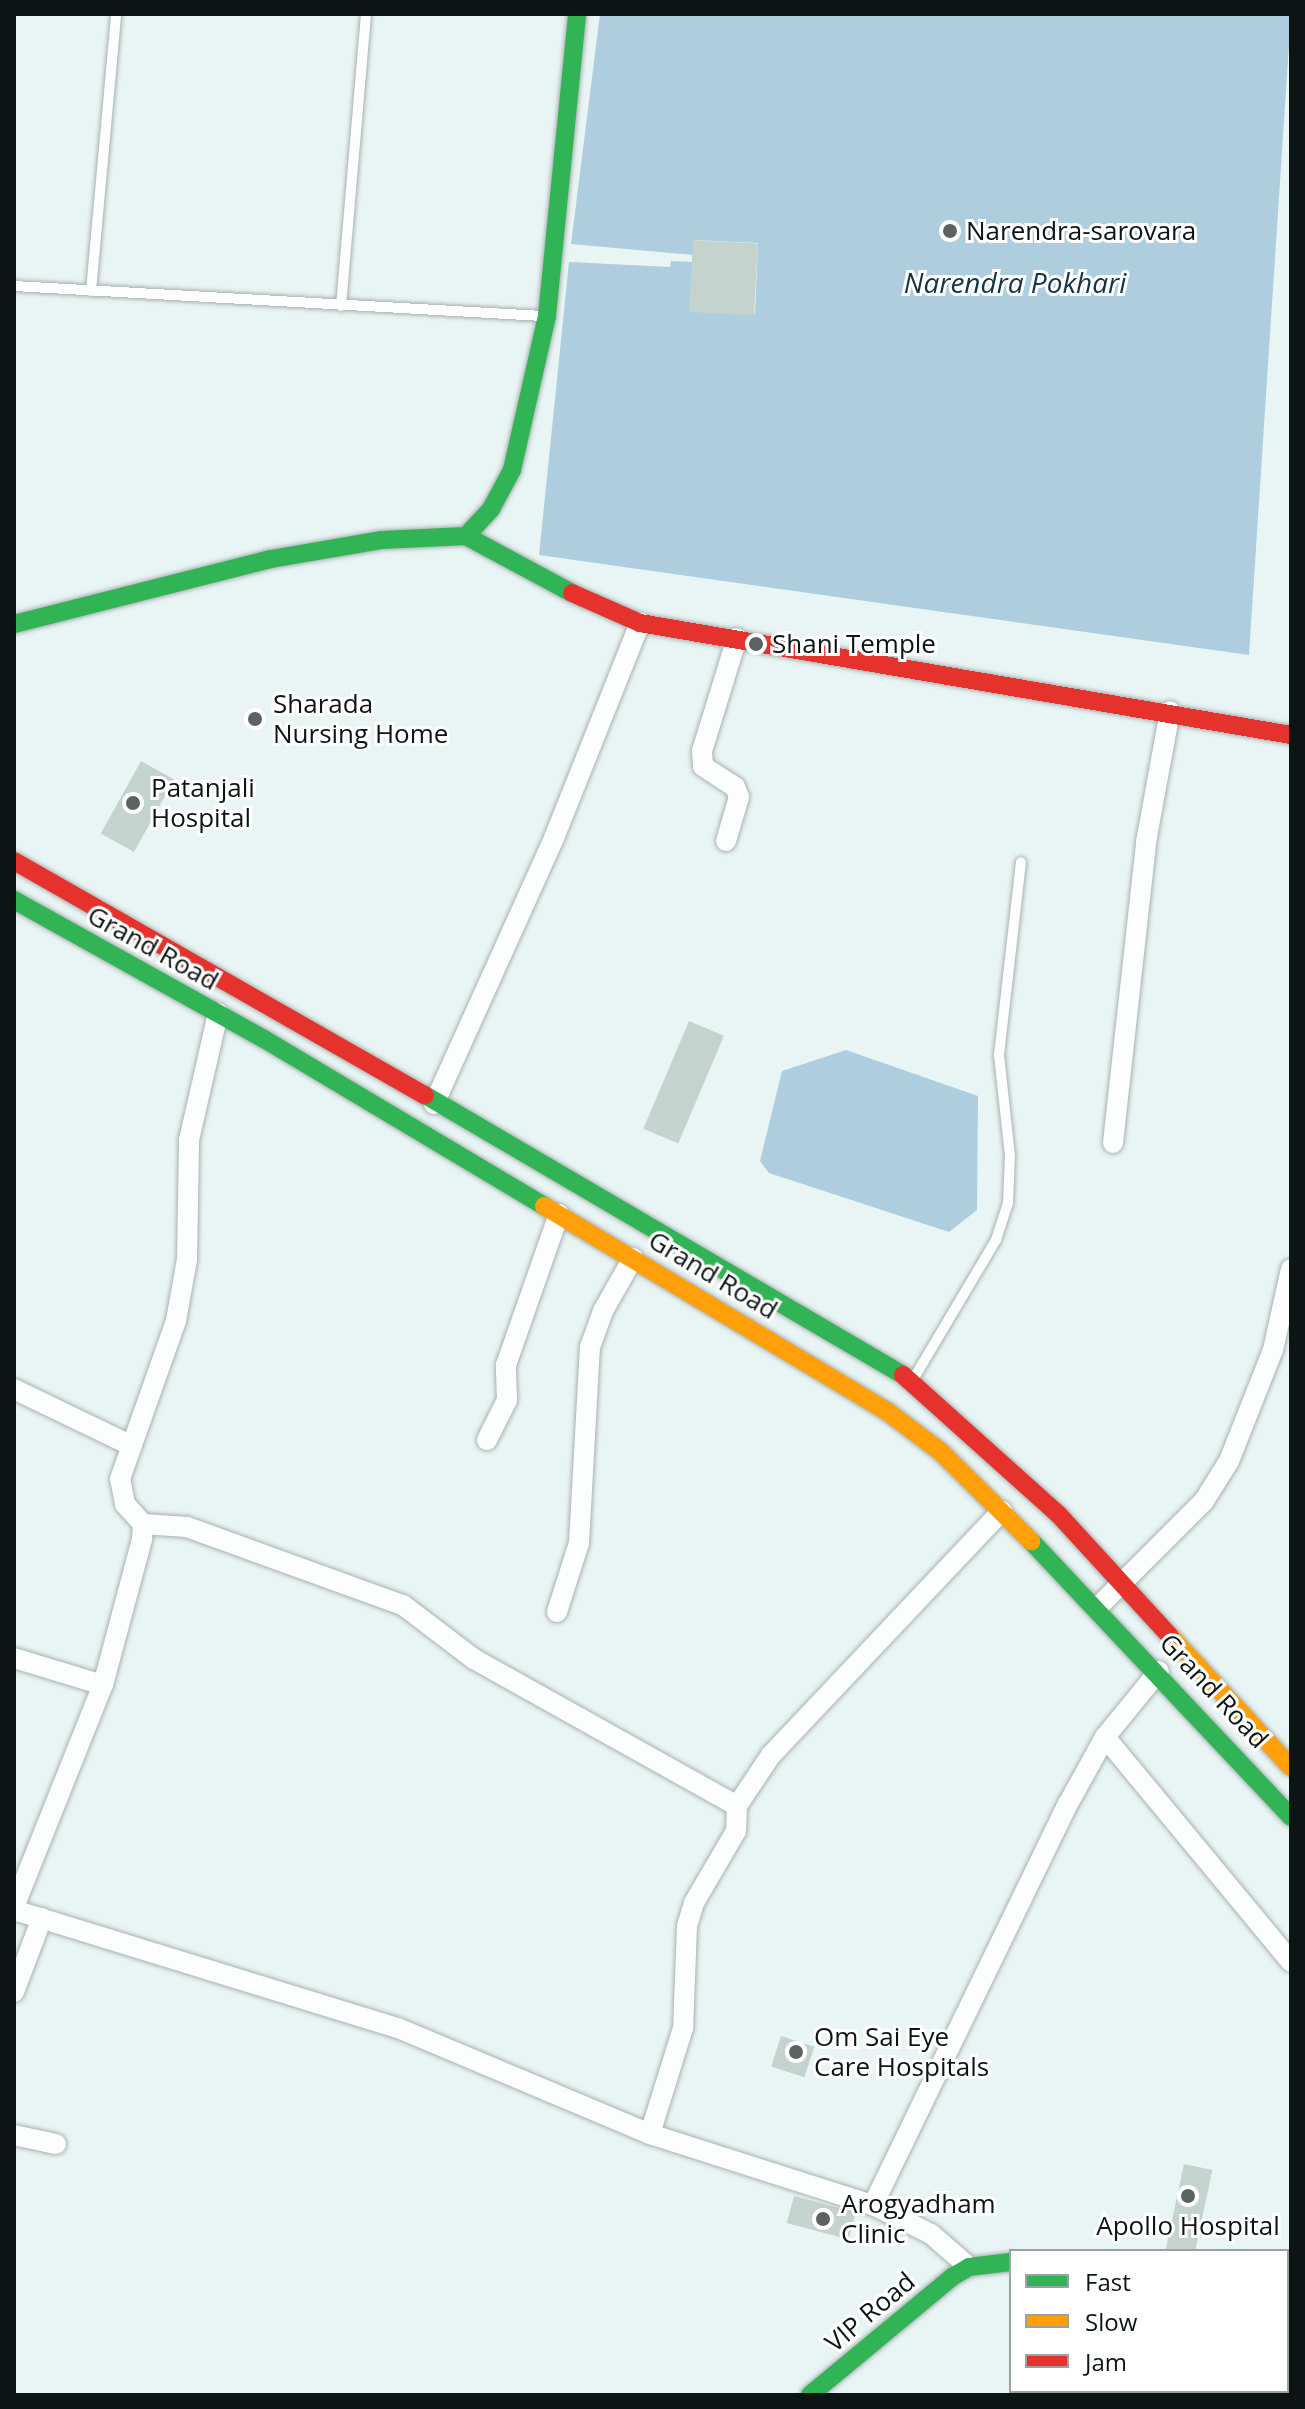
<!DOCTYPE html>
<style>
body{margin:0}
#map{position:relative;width:1305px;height:2409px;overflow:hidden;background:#e9f5f4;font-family:"Open Sans",sans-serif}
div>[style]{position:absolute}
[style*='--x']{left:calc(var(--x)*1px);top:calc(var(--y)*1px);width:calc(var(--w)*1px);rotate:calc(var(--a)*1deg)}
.water>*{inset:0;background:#aecedf}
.building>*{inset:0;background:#c5d3cf;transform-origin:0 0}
.roads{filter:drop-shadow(0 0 2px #a8b1b0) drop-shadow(0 0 2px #a8b1b0)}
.lane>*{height:10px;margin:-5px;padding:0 5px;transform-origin:5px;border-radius:5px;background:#fcfefd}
.street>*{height:20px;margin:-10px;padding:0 10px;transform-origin:10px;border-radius:10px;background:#fcfefd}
.fast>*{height:18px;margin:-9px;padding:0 9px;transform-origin:9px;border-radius:9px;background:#30b455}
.slow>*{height:18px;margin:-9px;padding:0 9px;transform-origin:9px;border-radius:9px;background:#ff9f0a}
.jam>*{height:18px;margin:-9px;padding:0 9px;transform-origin:9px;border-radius:9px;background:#e5322d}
.dots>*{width:22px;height:22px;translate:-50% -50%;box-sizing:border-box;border:4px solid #fff;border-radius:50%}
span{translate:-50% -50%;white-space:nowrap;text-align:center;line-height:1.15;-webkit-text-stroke:6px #fff;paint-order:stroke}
.poi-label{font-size:26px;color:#0d1514}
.left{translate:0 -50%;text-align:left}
.street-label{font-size:26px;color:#0d1514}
.water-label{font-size:28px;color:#113447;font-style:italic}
.frame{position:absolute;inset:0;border:16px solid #0d1514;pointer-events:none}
.legend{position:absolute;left:1009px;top:2249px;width:280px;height:144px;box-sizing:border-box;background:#fff;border:2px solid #9ea1a1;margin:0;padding:10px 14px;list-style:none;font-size:24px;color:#0d1514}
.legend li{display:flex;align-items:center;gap:16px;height:40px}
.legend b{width:40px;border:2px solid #9ea1a1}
</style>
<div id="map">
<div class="water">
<div style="clip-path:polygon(600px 14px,1291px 14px,1249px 655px,539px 555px,569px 262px,670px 267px,671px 261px,692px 262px,755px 314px,758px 243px,694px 240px,693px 255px,571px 244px)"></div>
<div style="clip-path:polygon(846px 1050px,978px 1096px,977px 1210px,949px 1232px,769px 1173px,760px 1161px,782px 1071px)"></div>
</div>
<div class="building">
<div style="left:693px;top:240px;width:65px;height:72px;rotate:3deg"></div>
<div style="left:141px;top:761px;width:38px;height:83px;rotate:29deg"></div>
<div style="left:689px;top:1021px;width:38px;height:117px;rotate:23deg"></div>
<div style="left:781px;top:2036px;width:35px;height:32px;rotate:18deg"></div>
<div style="left:1184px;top:2164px;width:29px;height:89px;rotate:12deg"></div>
<div style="left:794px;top:2196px;width:64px;height:28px;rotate:15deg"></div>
</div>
<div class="roads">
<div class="lane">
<div style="--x:14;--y:286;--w:530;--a:3.25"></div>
<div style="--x:91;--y:291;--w:278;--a:-84.8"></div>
<div style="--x:341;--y:306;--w:293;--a:-85.1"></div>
<div style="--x:914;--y:1378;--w:161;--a:-59.3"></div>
<div style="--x:996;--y:1240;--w:39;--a:-72"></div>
<div style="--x:1008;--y:1203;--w:47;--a:-87.6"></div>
<div style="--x:1010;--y:1156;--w:102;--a:-96.2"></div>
<div style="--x:999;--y:1055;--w:194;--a:-83.5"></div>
</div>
<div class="street">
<div style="--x:726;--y:841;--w:46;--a:-73.5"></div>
<div style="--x:739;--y:797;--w:11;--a:-112"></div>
<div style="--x:735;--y:787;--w:38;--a:-147"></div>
<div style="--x:703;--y:766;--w:15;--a:-94"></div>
<div style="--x:702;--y:751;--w:118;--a:-72.8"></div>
<div style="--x:434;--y:1104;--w:292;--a:-65.7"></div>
<div style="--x:554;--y:838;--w:232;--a:-68.2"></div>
<div style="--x:1113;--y:1143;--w:303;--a:-83.7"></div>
<div style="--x:1146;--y:842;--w:133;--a:-79.6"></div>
<div style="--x:14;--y:1389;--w:131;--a:25.8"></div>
<div style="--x:487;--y:1440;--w:45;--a:-63.4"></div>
<div style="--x:507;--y:1400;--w:35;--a:-92"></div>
<div style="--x:506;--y:1365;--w:160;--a:-70.7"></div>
<div style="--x:143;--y:1524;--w:44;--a:3.9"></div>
<div style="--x:187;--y:1527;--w:230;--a:19.9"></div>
<div style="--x:403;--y:1605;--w:89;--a:37.3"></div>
<div style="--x:474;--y:1659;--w:301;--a:29.2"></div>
<div style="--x:737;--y:1806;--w:25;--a:92"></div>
<div style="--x:736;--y:1831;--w:83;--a:120.3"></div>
<div style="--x:694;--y:1903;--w:24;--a:107"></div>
<div style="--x:687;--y:1926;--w:102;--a:92.2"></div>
<div style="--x:683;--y:2028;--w:111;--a:107.3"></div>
<div style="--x:1098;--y:1607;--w:150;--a:-45"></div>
<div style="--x:1204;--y:1501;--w:47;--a:-58"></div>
<div style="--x:1229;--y:1461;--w:119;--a:-68.4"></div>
<div style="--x:1273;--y:1350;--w:83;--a:-77.5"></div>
<div style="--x:557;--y:1612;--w:72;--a:-72.3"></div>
<div style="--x:579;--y:1543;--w:196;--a:-86.8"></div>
<div style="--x:590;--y:1347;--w:38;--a:-70"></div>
<div style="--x:603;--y:1311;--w:61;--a:-60.5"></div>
<div style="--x:14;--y:1658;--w:93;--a:16.9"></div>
<div style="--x:1105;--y:1737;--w:292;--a:50.4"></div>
<div style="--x:737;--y:1806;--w:61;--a:-56.3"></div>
<div style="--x:771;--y:1755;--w:336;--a:-46.6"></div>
<div style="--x:14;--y:1907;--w:239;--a:-68.2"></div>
<div style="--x:103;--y:1685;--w:151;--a:-75"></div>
<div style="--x:142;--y:1539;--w:15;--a:-86"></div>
<div style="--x:143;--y:1524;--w:27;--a:-132"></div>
<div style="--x:125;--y:1504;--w:25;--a:-101"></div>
<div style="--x:120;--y:1479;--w:168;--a:-70.5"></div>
<div style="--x:176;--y:1321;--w:63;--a:-79.9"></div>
<div style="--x:187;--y:1259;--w:119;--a:-89"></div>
<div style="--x:189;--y:1140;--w:130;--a:-77.1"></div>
<div style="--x:14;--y:1910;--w:402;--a:17.1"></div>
<div style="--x:398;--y:2028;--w:273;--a:22.8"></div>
<div style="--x:650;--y:2134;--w:234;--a:17.7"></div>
<div style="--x:873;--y:2205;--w:65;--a:26.6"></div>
<div style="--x:931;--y:2234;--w:50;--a:41"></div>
<div style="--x:14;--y:1992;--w:79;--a:-69.3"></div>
<div style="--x:14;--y:2135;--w:43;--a:12.1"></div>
<div style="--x:873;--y:2205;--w:446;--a:-64.1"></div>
<div style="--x:1068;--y:1804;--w:77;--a:-61.1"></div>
<div style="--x:1105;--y:1737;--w:85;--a:-50.7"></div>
<div style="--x:1167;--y:2395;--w:4;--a:-76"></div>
</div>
<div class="fast">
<div style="--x:466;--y:536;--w:37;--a:-47"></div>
<div style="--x:491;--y:509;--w:44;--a:-61.7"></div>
<div style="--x:512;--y:470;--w:158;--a:-77.2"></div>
<div style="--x:547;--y:316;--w:303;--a:-84.3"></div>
<div style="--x:14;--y:624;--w:265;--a:-14.2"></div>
<div style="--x:271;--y:559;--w:113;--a:-9.7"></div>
<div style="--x:382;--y:540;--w:84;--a:-2.7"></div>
<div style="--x:466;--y:536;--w:120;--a:28.3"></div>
<div style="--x:14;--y:900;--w:286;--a:29.1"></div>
<div style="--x:264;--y:1039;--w:326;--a:30.8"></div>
<div style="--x:425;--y:1095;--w:554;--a:30.36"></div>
<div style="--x:1031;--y:1541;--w:379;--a:46.7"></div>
<div style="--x:810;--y:2395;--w:185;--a:-39.7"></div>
<div style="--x:952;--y:2277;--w:20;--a:-30"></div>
<div style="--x:969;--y:2267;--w:42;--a:-6.8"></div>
</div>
<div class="slow">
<div style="--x:544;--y:1206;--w:401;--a:30.9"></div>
<div style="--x:888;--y:1412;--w:66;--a:37"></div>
<div style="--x:941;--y:1452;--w:127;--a:44.7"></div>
<div style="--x:1170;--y:1636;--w:178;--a:47.3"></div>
<div style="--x:1287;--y:2291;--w:4;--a:-14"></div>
</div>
<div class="jam">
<div style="--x:572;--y:593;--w:74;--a:23.8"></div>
<div style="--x:640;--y:623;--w:661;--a:9.76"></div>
<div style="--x:14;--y:861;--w:473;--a:29.7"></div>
<div style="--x:903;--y:1375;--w:210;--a:41.9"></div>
<div style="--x:1059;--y:1515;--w:164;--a:47.5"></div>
</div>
</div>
<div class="dots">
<div style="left:950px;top:231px;background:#5a6362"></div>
<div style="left:756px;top:644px;background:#5a6362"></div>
<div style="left:255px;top:719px;background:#5a6362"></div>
<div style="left:133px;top:803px;background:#5a6362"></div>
<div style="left:796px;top:2052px;background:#5a6362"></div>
<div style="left:1188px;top:2196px;background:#5a6362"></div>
<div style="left:823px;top:2219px;background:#5a6362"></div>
</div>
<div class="poi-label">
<span class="left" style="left:966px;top:231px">Narendra-sarovara</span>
<span class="left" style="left:772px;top:644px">Shani Temple</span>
<span class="left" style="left:273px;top:719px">Sharada<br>Nursing Home</span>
<span class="left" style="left:151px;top:803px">Patanjali<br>Hospital</span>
<span class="left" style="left:814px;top:2052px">Om Sai Eye<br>Care Hospitals</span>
<span class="left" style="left:841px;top:2219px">Arogyadham<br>Clinic</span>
<span style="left:1188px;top:2226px">Apollo Hospital</span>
</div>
<div class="street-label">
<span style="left:153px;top:948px;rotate:29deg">Grand Road</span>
<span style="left:713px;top:1275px;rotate:31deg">Grand Road</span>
<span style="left:1214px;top:1691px;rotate:47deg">Grand Road</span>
<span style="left:870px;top:2312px;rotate:-40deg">VIP Road</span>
</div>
<div class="water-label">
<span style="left:1015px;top:282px">Narendra Pokhari</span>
</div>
<div class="frame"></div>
<ul class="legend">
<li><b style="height:10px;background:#30b455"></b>Fast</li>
<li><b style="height:10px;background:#ff9f0a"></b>Slow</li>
<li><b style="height:10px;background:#e5322d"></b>Jam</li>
</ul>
</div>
